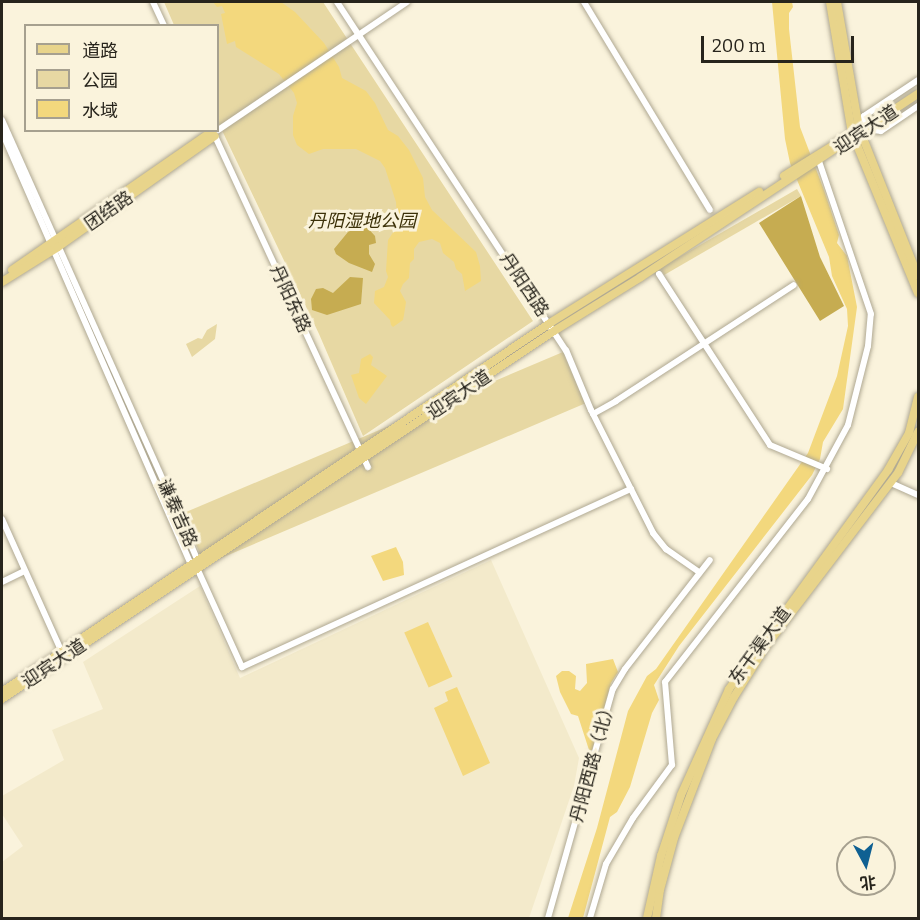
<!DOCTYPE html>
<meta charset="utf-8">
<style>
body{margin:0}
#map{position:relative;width:920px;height:920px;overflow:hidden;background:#faf3dc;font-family:Bitter,"Noto Sans SC",serif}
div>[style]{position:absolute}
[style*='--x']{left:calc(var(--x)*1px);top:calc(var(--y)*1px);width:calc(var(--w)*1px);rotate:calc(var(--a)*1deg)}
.built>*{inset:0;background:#f3eacb}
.green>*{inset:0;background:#e7d8a3;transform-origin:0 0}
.forest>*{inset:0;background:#c6ac51}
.water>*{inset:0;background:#f3d87d;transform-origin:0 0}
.roads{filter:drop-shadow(0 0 2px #afa892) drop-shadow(0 0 2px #afa892)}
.minor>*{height:6px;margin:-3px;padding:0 3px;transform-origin:3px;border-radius:3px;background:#fff}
.major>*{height:8px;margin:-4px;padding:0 4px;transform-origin:4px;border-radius:4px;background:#e8d48b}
span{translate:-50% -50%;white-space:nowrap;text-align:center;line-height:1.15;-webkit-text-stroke:6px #faf3dc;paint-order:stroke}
.street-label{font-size:18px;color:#27241c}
.park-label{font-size:18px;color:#3c3108;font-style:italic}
.frame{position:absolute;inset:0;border:3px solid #27241c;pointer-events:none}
.legend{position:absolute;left:24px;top:24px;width:195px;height:108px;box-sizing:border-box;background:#faf3dc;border:2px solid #a6a08f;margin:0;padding:8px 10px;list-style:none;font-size:18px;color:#27241c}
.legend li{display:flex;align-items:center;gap:12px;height:30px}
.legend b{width:30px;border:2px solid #a6a08f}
.north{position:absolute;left:836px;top:836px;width:60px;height:60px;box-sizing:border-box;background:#faf3dc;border:2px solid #a6a08f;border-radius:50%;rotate:173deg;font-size:16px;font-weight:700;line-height:24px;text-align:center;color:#27241c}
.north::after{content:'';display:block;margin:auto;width:21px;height:27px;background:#0f6092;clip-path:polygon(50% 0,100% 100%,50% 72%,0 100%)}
.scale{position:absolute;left:701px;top:36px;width:153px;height:27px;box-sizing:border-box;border:3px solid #27241c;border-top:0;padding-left:8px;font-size:18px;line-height:21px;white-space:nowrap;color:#27241c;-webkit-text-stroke:4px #faf3dc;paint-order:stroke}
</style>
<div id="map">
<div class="built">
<div style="clip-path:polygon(491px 560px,579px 758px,574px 786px,529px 918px,2px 918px,2px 862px,23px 846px,2px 814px,2px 796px,64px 760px,52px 730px,103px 709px,83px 662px,200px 586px,240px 678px)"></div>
</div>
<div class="green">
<div style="clip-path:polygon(164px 2px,323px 2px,533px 321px,363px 436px,319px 334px,218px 122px,218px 26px,174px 25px)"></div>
<div style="left:797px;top:189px;width:8px;height:158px;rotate:60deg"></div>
<div style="clip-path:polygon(217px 324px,215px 339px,192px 357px,186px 344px,198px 338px,202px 339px,207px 330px)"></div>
<div style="left:563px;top:352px;width:56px;height:413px;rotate:67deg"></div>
</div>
<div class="forest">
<div style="clip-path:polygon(801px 196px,820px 257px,844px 306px,820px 321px,759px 223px)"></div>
<div style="clip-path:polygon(364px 224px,375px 236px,376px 243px,369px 245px,369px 254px,375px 264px,372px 272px,349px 263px,336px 254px,334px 249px,348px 232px)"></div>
<div style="clip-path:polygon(350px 277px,363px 278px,361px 304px,327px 315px,312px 310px,311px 299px,316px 289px,323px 288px,333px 293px)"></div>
</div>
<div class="water">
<div style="clip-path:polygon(213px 2px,281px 2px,295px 12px,324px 43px,339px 67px,342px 78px,366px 91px,375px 103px,388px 130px,398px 136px,409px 150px,423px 178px,425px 197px,432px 210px,476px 252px,480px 266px,481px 281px,465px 291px,462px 274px,456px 269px,454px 262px,443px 253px,440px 243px,432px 239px,419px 242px,414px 249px,414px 259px,410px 263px,409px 278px,403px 284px,400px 291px,406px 302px,404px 315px,403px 320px,393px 327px,391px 325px,390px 320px,374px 303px,375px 291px,384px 287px,388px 277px,386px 271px,388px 240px,394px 231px,391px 229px,397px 216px,396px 202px,385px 168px,380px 161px,356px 149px,323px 149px,309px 154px,297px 145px,293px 135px,293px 116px,297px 103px,294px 93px,279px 74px,236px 47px,235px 41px,227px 44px,221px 14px,225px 13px,222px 6px,217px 7px)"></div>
<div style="clip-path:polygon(772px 2px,792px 2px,793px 7px,789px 13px,789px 29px,800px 127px,824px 190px,839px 235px,837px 243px,847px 256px,857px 307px,843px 409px,823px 442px,820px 459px,812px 475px,679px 646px,654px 685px,659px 700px,652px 713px,630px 787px,617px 812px,610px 817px,583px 918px,568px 918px,597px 828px,628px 711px,647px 676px,656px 669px,808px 453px,837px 376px,848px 326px,847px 309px,832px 276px,829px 257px,790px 163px,785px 139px)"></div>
<div style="clip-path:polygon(370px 354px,373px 357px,371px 365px,387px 376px,366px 404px,359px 398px,351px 375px,359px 373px,361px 359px)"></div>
<div style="clip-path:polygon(396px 547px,403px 562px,404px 575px,383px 581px,371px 556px)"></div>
<div style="left:428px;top:622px;width:60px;height:26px;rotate:66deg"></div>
<div style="clip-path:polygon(613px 659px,618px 672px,611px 683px,592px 750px,589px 750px,578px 716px,571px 714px,560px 692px,556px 676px,562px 671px,569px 671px,576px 676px,575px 689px,580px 691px,587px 683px,586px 664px)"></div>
<div style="clip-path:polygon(457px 687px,490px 763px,463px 776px,434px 708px,448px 701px,445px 692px)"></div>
</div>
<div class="roads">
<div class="minor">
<div style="--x:153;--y:2;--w:26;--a:65"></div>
<div style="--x:337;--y:2;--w:417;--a:56.7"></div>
<div style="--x:566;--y:350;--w:65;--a:67.4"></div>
<div style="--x:591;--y:410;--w:138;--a:63.2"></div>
<div style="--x:653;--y:533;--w:21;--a:51"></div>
<div style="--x:666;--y:549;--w:40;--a:34.9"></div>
<div style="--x:584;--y:2;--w:243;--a:58.8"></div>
<div style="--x:2;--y:120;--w:397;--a:65.9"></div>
<div style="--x:164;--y:482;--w:84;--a:66.8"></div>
<div style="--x:197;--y:559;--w:9;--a:90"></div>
<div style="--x:197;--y:568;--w:109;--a:65.6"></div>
<div style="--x:242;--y:667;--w:428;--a:-24.6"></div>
<div style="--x:863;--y:126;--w:10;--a:-84"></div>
<div style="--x:864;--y:116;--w:65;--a:-33.7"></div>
<div style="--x:867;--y:129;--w:14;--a:8"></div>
<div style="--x:881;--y:131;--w:45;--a:-34"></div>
<div style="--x:218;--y:130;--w:228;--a:-34.1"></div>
<div style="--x:2;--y:132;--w:472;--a:66.4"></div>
<div style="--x:191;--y:564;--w:4;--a:27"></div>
<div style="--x:214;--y:134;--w:367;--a:65.2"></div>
<div style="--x:659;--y:274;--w:204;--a:57"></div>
<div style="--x:770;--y:445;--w:62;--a:22.8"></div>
<div style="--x:593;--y:414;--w:26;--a:-29"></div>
<div style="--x:616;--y:401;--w:212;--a:-33.1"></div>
<div style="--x:891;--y:483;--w:30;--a:24"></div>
<div style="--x:2;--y:519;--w:144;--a:65.8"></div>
<div style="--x:2;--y:582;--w:25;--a:-26"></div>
<div style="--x:548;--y:918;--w:238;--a:-74.2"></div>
<div style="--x:613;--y:689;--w:23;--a:-59"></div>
<div style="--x:625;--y:669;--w:138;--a:-52.1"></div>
<div style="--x:590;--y:918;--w:56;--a:-73.5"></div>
<div style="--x:606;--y:864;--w:53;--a:-59.6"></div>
<div style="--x:633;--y:818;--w:66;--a:-53.7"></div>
<div style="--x:672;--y:765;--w:83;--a:-94.8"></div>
<div style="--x:665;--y:682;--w:232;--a:-52"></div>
<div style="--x:808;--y:499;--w:84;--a:-61.6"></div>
<div style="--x:848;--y:425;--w:81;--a:-75.8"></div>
<div style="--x:868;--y:346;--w:32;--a:-85"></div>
<div style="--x:871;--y:314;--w:162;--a:-108.8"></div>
</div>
<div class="major">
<div style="--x:830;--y:2;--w:133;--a:80.5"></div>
<div style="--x:852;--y:133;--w:173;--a:67.6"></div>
<div style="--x:837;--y:2;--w:128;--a:80.1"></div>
<div style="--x:859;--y:128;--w:159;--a:68.3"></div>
<div style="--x:784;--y:176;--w:72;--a:-31.9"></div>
<div style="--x:12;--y:270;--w:244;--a:-34.7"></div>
<div style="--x:2;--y:282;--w:66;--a:-32"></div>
<div style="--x:58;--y:247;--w:192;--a:-35.3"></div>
<div style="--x:2;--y:692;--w:661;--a:-33.95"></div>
<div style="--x:550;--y:323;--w:247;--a:-32.1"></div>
<div style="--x:2;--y:699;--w:663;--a:-33.69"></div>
<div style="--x:554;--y:331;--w:102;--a:-31.8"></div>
<div style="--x:641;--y:277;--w:332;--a:-33.5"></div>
<div style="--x:647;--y:918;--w:64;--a:-77.3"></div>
<div style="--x:661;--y:856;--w:64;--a:-71.8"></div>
<div style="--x:681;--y:795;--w:116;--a:-65.6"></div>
<div style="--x:729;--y:689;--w:271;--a:-54"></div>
<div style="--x:888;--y:470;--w:43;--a:-60.4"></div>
<div style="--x:909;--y:433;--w:37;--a:-76"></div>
<div style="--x:656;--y:918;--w:28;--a:-82"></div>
<div style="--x:660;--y:890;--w:54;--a:-74.9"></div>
<div style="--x:674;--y:838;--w:106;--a:-69"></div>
<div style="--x:712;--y:739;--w:47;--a:-62.4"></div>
<div style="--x:734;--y:697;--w:60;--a:-57.9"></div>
<div style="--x:766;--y:646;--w:218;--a:-52.7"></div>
<div style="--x:898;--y:473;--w:46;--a:-64"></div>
</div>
</div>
<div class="street-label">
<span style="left:866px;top:130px;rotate:-34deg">迎宾大道</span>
<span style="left:109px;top:211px;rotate:-35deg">团结路</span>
<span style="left:524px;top:285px;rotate:56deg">丹阳西路</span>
<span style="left:290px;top:299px;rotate:65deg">丹阳东路</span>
<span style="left:459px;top:395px;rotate:-34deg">迎宾大道</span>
<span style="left:177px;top:513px;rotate:66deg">谦泰吉路</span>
<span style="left:760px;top:646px;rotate:-54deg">东干渠大道</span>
<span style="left:54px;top:664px;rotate:-34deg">迎宾大道</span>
<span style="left:593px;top:761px;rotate:-75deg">丹阳西路（北）</span>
</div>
<div class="park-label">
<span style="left:362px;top:221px">丹阳湿地公园</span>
</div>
<div class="frame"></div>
<ul class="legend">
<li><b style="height:8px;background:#e8d48b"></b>道路</li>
<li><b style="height:16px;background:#e7d8a3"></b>公园</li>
<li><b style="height:16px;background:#f3d87d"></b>水域</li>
</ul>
<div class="north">北</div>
<div class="scale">200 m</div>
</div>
